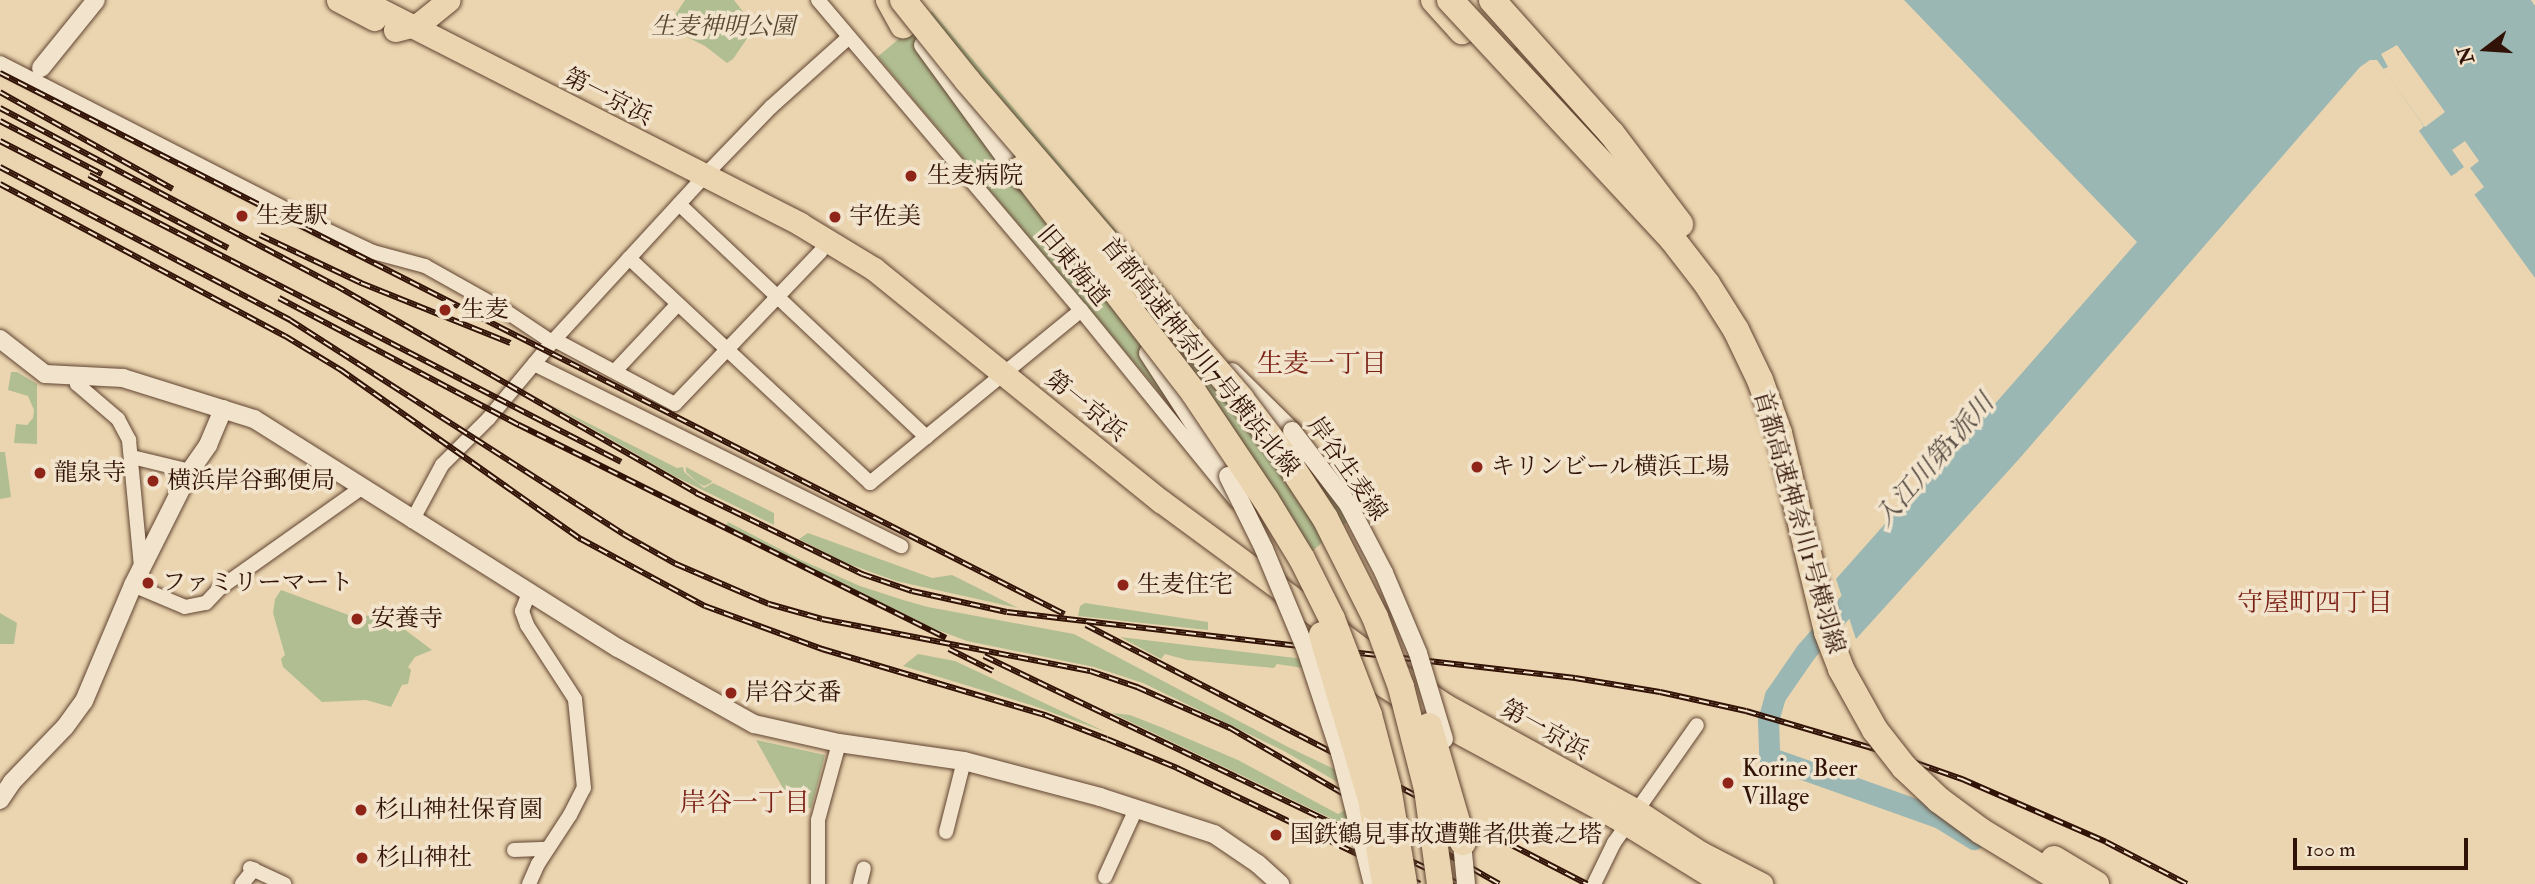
<!DOCTYPE html>
<meta charset="utf-8">
<style>
body{margin:0}
#map{position:relative;width:2535px;height:884px;overflow:hidden;background:#ebd5b0;font-family:"IM FELL Double Pica","Noto Serif JP",serif}
div>[style]{position:absolute}
[style*='--x']{left:calc(var(--x)*1px);top:calc(var(--y)*1px);width:calc(var(--w)*1px);rotate:calc(var(--a)*1deg)}
.green>*{inset:0;background:#b1be91;transform-origin:0 0}
.water>*{inset:0;background:#9ab7b3}
.pier>*{inset:0;background:#ebd5b0}
.river>*{height:21px;margin:-10.5px;padding:0 10.5px;transform-origin:10.5px;border-radius:10.5px;background:#9ab7b3}
.roads{filter:drop-shadow(0 0 2px #604330) drop-shadow(0 0 2px #604330)}
.minor>*{height:14px;margin:-7px;padding:0 7px;transform-origin:7px;border-radius:7px;background:#f2e4cc}
.tertiary>*{height:18px;margin:-9px;padding:0 9px;transform-origin:9px;border-radius:9px;background:#f2e4cc}
.primary>*{height:23px;margin:-11.5px;padding:0 11.5px;transform-origin:11.5px;border-radius:11.5px;background:#ebd5b0}
.trunk>*{height:23px;margin:-11.5px;padding:0 11.5px;transform-origin:11.5px;border-radius:11.5px;background:#ebd5b0}
.motorway>*{height:26px;margin:-13px;padding:0 13px;transform-origin:13px;border-radius:13px;background:#ebd5b0}
.rail>*{height:6px;margin-top:-3px;transform-origin:0;background:repeating-linear-gradient(90deg,#f2e4cc 0 10px,#311206 0 20px);box-sizing:border-box;border-block:2px solid #311206}
.bridges{filter:drop-shadow(0 0 2px #604330) drop-shadow(0 0 2px #604330)}
.tertiary-bridge>*{height:18px;margin:-9px;padding:0 9px;transform-origin:9px;border-radius:9px;background:#f2e4cc}
.motorway-bridge>*{height:26px;margin:-13px;padding:0 13px;transform-origin:13px;border-radius:13px;background:#ebd5b0}
.dots>*{width:19px;height:19px;translate:-50% -50%;box-sizing:border-box;border:4px solid #f2e4cc;border-radius:50%}
span{translate:-50% -50%;white-space:nowrap;text-align:center;line-height:1.15;-webkit-text-stroke:7px #f2e4cc;paint-order:stroke}
.park-label{font-size:24px;color:#574630;font-style:italic}
.street-label{font-size:24px;color:#311206}
.poi-label{font-size:24px;color:#311206}
.left{translate:0 -50%;text-align:left}
.neighbourhood-label{font-size:26px;color:#7a1f14}
.water-label{font-size:26px;color:#564c43;font-style:italic}
.north{position:absolute;left:2451px;top:14px;width:70px;height:70px;-webkit-text-stroke:5px #f2e4cc;paint-order:stroke;rotate:253deg;font-size:19px;font-weight:700;line-height:28px;text-align:center;color:#311206}
.north::after{content:'';display:block;margin:auto;width:24px;height:32px;background:#311206;clip-path:polygon(50% 0,100% 100%,50% 72%,0 100%)}
.scale{position:absolute;left:2293px;top:838px;width:175px;height:32px;box-sizing:border-box;border:4px solid #311206;border-top:0;padding-left:9px;font-size:21px;line-height:24px;white-space:nowrap;color:#311206;-webkit-text-stroke:5px #f2e4cc;paint-order:stroke}
</style>
<div id="map">
<div class="green">
<div style="clip-path:polygon(685px 0,734px 0,755px 27px,733px 59px,727px 63px,705px 46px,667px 27px)"></div>
<div style="left:932px;top:11px;width:658px;height:71px;rotate:50deg"></div>
<div style="clip-path:polygon(11px 372px,17px 372px,37px 384px,37px 444px,14px 443px,16px 424px,27px 425px,33px 418px,34px 410px,28px 396px,8px 390px)"></div>
<div style="clip-path:polygon(550px 404px,677px 468px,683px 467px,684px 472px,704px 488px,713px 483px,774px 513px,774px 525px,674px 476px)"></div>
<div style="clip-path:polygon(0 452px,5px 452px,11px 497px,0 499px)"></div>
<div style="clip-path:polygon(686px 467px,712px 481px,711px 483px,704px 486px,698px 483px,686px 472px)"></div>
<div style="clip-path:polygon(728px 522px,801px 560px,860px 586px,903px 600px,928px 607px,1074px 634px,1288px 747px,1378px 790px,1382px 808px,1284px 751px,1143px 683px,1094px 667px,967px 641px,935px 629px,726px 526px)"></div>
<div style="clip-path:polygon(808px 533px,932px 578px,952px 575px,1018px 608px,896px 581px,843px 562px,799px 539px)"></div>
<div style="clip-path:polygon(281px 590px,354px 617px,384px 614px,432px 650px,415px 657px,408px 667px,411px 670px,408px 684px,402px 685px,391px 707px,366px 700px,322px 702px,283px 667px,281px 659px,285px 655px,273px 613px,275px 599px)"></div>
<div style="clip-path:polygon(1085px 603px,1208px 622px,1208px 630px,1078px 616px,1080px 606px)"></div>
<div style="clip-path:polygon(0 613px,17px 623px,14px 644px,0 644px)"></div>
<div style="clip-path:polygon(1120px 637px,1338px 663px,1342px 674px,1277px 664px,1274px 668px,1187px 660px,1165px 654px,1161px 659px)"></div>
<div style="clip-path:polygon(918px 654px,955px 661px,1106px 732px,1031px 705px,903px 666px)"></div>
<div style="clip-path:polygon(1112px 713px,1130px 715px,1163px 728px,1238px 760px,1338px 814px,1345px 810px,1385px 835px,1386px 845px)"></div>
<div style="clip-path:polygon(756px 740px,825px 755px,811px 809px,788px 797px)"></div>
</div>
<div class="water">
<div style="clip-path:polygon(1904px 0,2531px 0,2535px 6px,2535px 278px,2458px 172px,2451px 176px,2419px 131px,2424px 126px,2377px 60px,2370px 60px,2360px 67px,2019px 459px,1856px 639px,1836px 579px,1907px 499px,1914px 496px,2137px 242px)"></div>
</div>
<div class="pier">
<div style="clip-path:polygon(2397px 45px,2445px 112px,2425px 127px,2383px 69px,2388px 67px,2381px 54px)"></div>
<div style="clip-path:polygon(2465px 141px,2479px 161px,2470px 168px,2484px 187px,2474px 195px,2457px 172px,2464px 167px,2452px 150px)"></div>
</div>
<div class="river">
<div style="--x:1864;--y:585;--w:88;--a:131.3"></div>
<div style="--x:1806;--y:651;--w:55;--a:124.6"></div>
<div style="--x:1775;--y:696;--w:25;--a:106"></div>
<div style="--x:1768;--y:720;--w:37;--a:88"></div>
<div style="--x:1769;--y:757;--w:182;--a:19.6"></div>
<div style="--x:1940;--y:818;--w:40;--a:32"></div>
</div>
<div class="roads">
<div class="minor">
<div style="--x:818;--y:0;--w:407;--a:49.7"></div>
<div style="--x:1081;--y:310;--w:246;--a:50.9"></div>
<div style="--x:0;--y:63;--w:357;--a:27.1"></div>
<div style="--x:318;--y:226;--w:61;--a:25.3"></div>
<div style="--x:373;--y:252;--w:54;--a:15.1"></div>
<div style="--x:425;--y:266;--w:94;--a:29.3"></div>
<div style="--x:507;--y:312;--w:54;--a:33.7"></div>
<div style="--x:679;--y:204;--w:340;--a:43.3"></div>
<div style="--x:629;--y:258;--w:330;--a:43"></div>
<div style="--x:870;--y:483;--w:273;--a:-39.3"></div>
<div style="--x:555;--y:340;--w:136;--a:28.1"></div>
<div style="--x:675;--y:404;--w:211;--a:-46.3"></div>
<div style="--x:534;--y:364;--w:410;--a:26.4"></div>
<div style="--x:615;--y:371;--w:91;--a:-46.8"></div>
<div style="--x:76;--y:377;--w:7;--a:82"></div>
<div style="--x:77;--y:384;--w:54;--a:40.5"></div>
<div style="--x:118;--y:419;--w:24;--a:62"></div>
<div style="--x:129;--y:440;--w:129;--a:84.6"></div>
<div style="--x:132;--y:457;--w:60;--a:13.6"></div>
<div style="--x:412;--y:521;--w:64;--a:-61.8"></div>
<div style="--x:442;--y:465;--w:66;--a:-45"></div>
<div style="--x:489;--y:418;--w:99;--a:-50.3"></div>
<div style="--x:552;--y:342;--w:236;--a:-47.4"></div>
<div style="--x:712;--y:168;--w:85;--a:-46"></div>
<div style="--x:771;--y:107;--w:103;--a:-41.9"></div>
<div style="--x:133;--y:585;--w:56;--a:22.9"></div>
<div style="--x:185;--y:607;--w:21;--a:-11"></div>
<div style="--x:206;--y:603;--w:21;--a:-47"></div>
<div style="--x:220;--y:588;--w:173;--a:-35.3"></div>
<div style="--x:946;--y:832;--w:73;--a:-75.8"></div>
<div style="--x:514;--y:850;--w:33;--a:-2"></div>
<div style="--x:250;--y:868;--w:38;--a:25"></div>
<div style="--x:1105;--y:877;--w:75;--a:-65.5"></div>
<div style="--x:242;--y:884;--w:19;--a:-51"></div>
<div style="--x:529;--y:884;--w:22;--a:-66"></div>
<div style="--x:538;--y:864;--w:59;--a:-56.9"></div>
<div style="--x:570;--y:815;--w:30;--a:-63"></div>
<div style="--x:584;--y:788;--w:89;--a:-95.8"></div>
<div style="--x:575;--y:699;--w:88;--a:-123"></div>
<div style="--x:527;--y:625;--w:15;--a:-110"></div>
<div style="--x:522;--y:611;--w:22;--a:-69"></div>
<div style="--x:818;--y:884;--w:64;--a:-90"></div>
<div style="--x:818;--y:820;--w:80;--a:-74.7"></div>
<div style="--x:860;--y:884;--w:16;--a:-76"></div>
<div style="--x:1594;--y:884;--w:46;--a:-64"></div>
<div style="--x:1614;--y:843;--w:144;--a:-54.9"></div>
</div>
<div class="tertiary">
<div style="--x:923;--y:45;--w:168;--a:53.9"></div>
<div style="--x:41;--y:68;--w:87;--a:-51"></div>
<div style="--x:0;--y:339;--w:57;--a:37.9"></div>
<div style="--x:45;--y:374;--w:78;--a:2.9"></div>
<div style="--x:123;--y:378;--w:137;--a:17.4"></div>
<div style="--x:254;--y:419;--w:430;--a:32.2"></div>
<div style="--x:618;--y:648;--w:156;--a:29.2"></div>
<div style="--x:754;--y:724;--w:87;--a:12.6"></div>
<div style="--x:839;--y:743;--w:126;--a:8.2"></div>
<div style="--x:964;--y:761;--w:141;--a:14.8"></div>
<div style="--x:1100;--y:797;--w:120;--a:18"></div>
<div style="--x:1214;--y:834;--w:53;--a:34.3"></div>
<div style="--x:1258;--y:864;--w:30;--a:42"></div>
<div style="--x:1148;--y:353;--w:147;--a:57"></div>
<div style="--x:1232;--y:372;--w:84;--a:44.5"></div>
<div style="--x:0;--y:800;--w:22;--a:-56"></div>
<div style="--x:12;--y:782;--w:76;--a:-46.1"></div>
<div style="--x:65;--y:727;--w:32;--a:-54"></div>
<div style="--x:84;--y:701;--w:126;--a:-67.1"></div>
<div style="--x:133;--y:585;--w:127;--a:-63.4"></div>
<div style="--x:190;--y:471;--w:32;--a:-55"></div>
<div style="--x:208;--y:445;--w:39;--a:-67"></div>
</div>
<div class="primary">
<div style="--x:395;--y:30;--w:25;--a:-14"></div>
<div style="--x:419;--y:24;--w:38;--a:-39"></div>
</div>
<div class="trunk">
<div style="--x:338;--y:0;--w:41;--a:27.8"></div>
<div style="--x:361;--y:0;--w:493;--a:27"></div>
<div style="--x:800;--y:224;--w:87;--a:31.3"></div>
<div style="--x:874;--y:269;--w:369;--a:39"></div>
<div style="--x:1161;--y:501;--w:268;--a:36.4"></div>
<div style="--x:1377;--y:660;--w:82;--a:33.5"></div>
<div style="--x:1445;--y:705;--w:219;--a:28.9"></div>
<div style="--x:1637;--y:811;--w:77;--a:33.3"></div>
<div style="--x:1701;--y:853;--w:68;--a:27.3"></div>
<div style="--x:1344;--y:654;--w:52;--a:38"></div>
<div style="--x:1385;--y:686;--w:80;--a:32.3"></div>
<div style="--x:1453;--y:729;--w:183;--a:28.4"></div>
<div style="--x:1614;--y:816;--w:129;--a:31.7"></div>
</div>
<div class="motorway">
<div style="--x:889;--y:0;--w:29;--a:61"></div>
<div style="--x:1434;--y:0;--w:42;--a:47.9"></div>
<div style="--x:1474;--y:0;--w:51;--a:46.6"></div>
</div>
</div>
<div class="rail">
<div style="--x:0;--y:73;--w:1194;--a:26.95"></div>
<div style="--x:0;--y:92;--w:198;--a:29.3"></div>
<div style="--x:0;--y:108;--w:379;--a:27.9"></div>
<div style="--x:335;--y:285;--w:417;--a:29.9"></div>
<div style="--x:696;--y:493;--w:185;--a:26"></div>
<div style="--x:862;--y:574;--w:53;--a:18.8"></div>
<div style="--x:912;--y:591;--w:97;--a:12.5"></div>
<div style="--x:1007;--y:612;--w:572;--a:6.63"></div>
<div style="--x:1575;--y:678;--w:86;--a:9.4"></div>
<div style="--x:1660;--y:692;--w:88;--a:12.5"></div>
<div style="--x:1746;--y:711;--w:142;--a:16.4"></div>
<div style="--x:1882;--y:751;--w:85;--a:19.3"></div>
<div style="--x:1962;--y:779;--w:157;--a:23.6"></div>
<div style="--x:2106;--y:842;--w:91;--a:27.4"></div>
<div style="--x:0;--y:121;--w:115;--a:27.5"></div>
<div style="--x:0;--y:141;--w:699;--a:27.33"></div>
<div style="--x:0;--y:167;--w:328;--a:27.8"></div>
<div style="--x:290;--y:320;--w:396;--a:32.7"></div>
<div style="--x:623;--y:534;--w:61;--a:29.5"></div>
<div style="--x:676;--y:564;--w:101;--a:23.3"></div>
<div style="--x:769;--y:604;--w:55;--a:15.8"></div>
<div style="--x:822;--y:619;--w:273;--a:11"></div>
<div style="--x:1090;--y:671;--w:50;--a:18.8"></div>
<div style="--x:1137;--y:687;--w:102;--a:23.8"></div>
<div style="--x:1230;--y:728;--w:311;--a:30.1"></div>
<div style="--x:89;--y:175;--w:157;--a:27.7"></div>
<div style="--x:0;--y:184;--w:323;--a:28.1"></div>
<div style="--x:285;--y:336;--w:66;--a:31.3"></div>
<div style="--x:341;--y:370;--w:294;--a:35.2"></div>
<div style="--x:581;--y:539;--w:141;--a:28.4"></div>
<div style="--x:705;--y:606;--w:125;--a:20.2"></div>
<div style="--x:822;--y:649;--w:233;--a:16.5"></div>
<div style="--x:1045;--y:715;--w:66;--a:21.2"></div>
<div style="--x:1107;--y:739;--w:76;--a:22.5"></div>
<div style="--x:1177;--y:768;--w:269;--a:25.5"></div>
<div style="--x:260;--y:235;--w:112;--a:25.4"></div>
<div style="--x:361;--y:283;--w:161;--a:21.9"></div>
<div style="--x:279;--y:298;--w:272;--a:27.9"></div>
<div style="--x:519;--y:425;--w:477;--a:26.5"></div>
<div style="--x:1086;--y:625;--w:564;--a:27.34"></div>
<div style="--x:949;--y:649;--w:49;--a:26.6"></div>
<div style="--x:984;--y:656;--w:527;--a:25.64"></div>
</div>
<div class="bridges">
<div class="tertiary-bridge">
<div style="--x:1292;--y:431;--w:92;--a:52.5"></div>
<div style="--x:1348;--y:504;--w:78;--a:62.4"></div>
<div style="--x:1384;--y:573;--w:87;--a:67"></div>
<div style="--x:1418;--y:653;--w:90;--a:73.2"></div>
<div style="--x:1228;--y:476;--w:81;--a:63.7"></div>
<div style="--x:1264;--y:549;--w:109;--a:67.4"></div>
<div style="--x:1306;--y:650;--w:112;--a:71.7"></div>
<div style="--x:1341;--y:756;--w:132;--a:76"></div>
<div style="--x:1461;--y:832;--w:52;--a:84.5"></div>
</div>
<div class="motorway-bridge">
<div style="--x:903;--y:0;--w:102;--a:51.3"></div>
<div style="--x:967;--y:80;--w:421;--a:49.3"></div>
<div style="--x:1241;--y:399;--w:73;--a:52.8"></div>
<div style="--x:1285;--y:457;--w:73;--a:56.7"></div>
<div style="--x:1325;--y:518;--w:111;--a:63.2"></div>
<div style="--x:1375;--y:617;--w:75;--a:69.6"></div>
<div style="--x:1401;--y:687;--w:105;--a:75.7"></div>
<div style="--x:1427;--y:789;--w:96;--a:82.2"></div>
<div style="--x:1450;--y:0;--w:328;--a:47.1"></div>
<div style="--x:1673;--y:240;--w:56;--a:52.3"></div>
<div style="--x:1707;--y:284;--w:54;--a:57.8"></div>
<div style="--x:1736;--y:330;--w:55;--a:64.4"></div>
<div style="--x:1760;--y:380;--w:56;--a:70.3"></div>
<div style="--x:1779;--y:433;--w:205;--a:76.4"></div>
<div style="--x:1827;--y:632;--w:40;--a:69"></div>
<div style="--x:1841;--y:669;--w:70;--a:60.9"></div>
<div style="--x:1875;--y:730;--w:47;--a:51.9"></div>
<div style="--x:1904;--y:767;--w:48;--a:43.3"></div>
<div style="--x:1939;--y:800;--w:52;--a:36.4"></div>
<div style="--x:1981;--y:831;--w:102;--a:31.3"></div>
<div style="--x:1492;--y:0;--w:180;--a:48.2"></div>
<div style="--x:1612;--y:134;--w:113;--a:52.9"></div>
<div style="--x:1021;--y:169;--w:283;--a:52.3"></div>
<div style="--x:1194;--y:393;--w:129;--a:56.1"></div>
<div style="--x:1266;--y:500;--w:69;--a:58.6"></div>
<div style="--x:1302;--y:559;--w:67;--a:63.4"></div>
<div style="--x:1332;--y:619;--w:103;--a:68.9"></div>
<div style="--x:1369;--y:715;--w:74;--a:75.2"></div>
<div style="--x:1388;--y:787;--w:98;--a:80.6"></div>
<div style="--x:1322;--y:635;--w:171;--a:73.4"></div>
<div style="--x:1371;--y:799;--w:86;--a:80.6"></div>
<div style="--x:1429;--y:726;--w:121;--a:73.7"></div>
<div style="--x:2054;--y:859;--w:49;--a:30.8"></div>
</div>
</div>
<div class="dots">
<div style="left:911px;top:176px;background:#8f2418"></div>
<div style="left:242px;top:216px;background:#8f2418"></div>
<div style="left:835px;top:217px;background:#8f2418"></div>
<div style="left:445px;top:310px;background:#8f2418"></div>
<div style="left:1477px;top:467px;background:#8f2418"></div>
<div style="left:40px;top:473px;background:#8f2418"></div>
<div style="left:153px;top:481px;background:#8f2418"></div>
<div style="left:148px;top:583px;background:#8f2418"></div>
<div style="left:1123px;top:585px;background:#8f2418"></div>
<div style="left:357px;top:619px;background:#8f2418"></div>
<div style="left:731px;top:693px;background:#8f2418"></div>
<div style="left:1728px;top:783px;background:#8f2418"></div>
<div style="left:361px;top:810px;background:#8f2418"></div>
<div style="left:1276px;top:835px;background:#8f2418"></div>
<div style="left:362px;top:858px;background:#8f2418"></div>
</div>
<div class="park-label">
<span style="left:723px;top:27px">生麦神明公園</span>
</div>
<div class="street-label">
<span style="left:608px;top:97px;rotate:27deg">第一京浜</span>
<span style="left:1073px;top:266px;rotate:50deg">旧東海道</span>
<span style="left:1200px;top:357px;rotate:51deg">首都高速神奈川7号横浜北線</span>
<span style="left:1086px;top:406px;rotate:39deg">第一京浜</span>
<span style="left:1347px;top:469px;rotate:55deg">岸谷生麦線</span>
<span style="left:1799px;top:522px;rotate:74deg">首都高速神奈川1号横羽線</span>
<span style="left:1545px;top:730px;rotate:29deg">第一京浜</span>
</div>
<div class="poi-label">
<span class="left" style="left:927px;top:176px">生麦病院</span>
<span class="left" style="left:256px;top:216px">生麦駅</span>
<span class="left" style="left:849px;top:217px">宇佐美</span>
<span class="left" style="left:461px;top:310px">生麦</span>
<span class="left" style="left:1491px;top:467px">キリンビール横浜工場</span>
<span class="left" style="left:54px;top:473px">龍泉寺</span>
<span class="left" style="left:167px;top:481px">横浜岸谷郵便局</span>
<span class="left" style="left:162px;top:583px">ファミリーマート</span>
<span class="left" style="left:1137px;top:585px">生麦住宅</span>
<span class="left" style="left:371px;top:619px">安養寺</span>
<span class="left" style="left:745px;top:693px">岸谷交番</span>
<span class="left" style="left:1742px;top:783px">Korine Beer<br>Village</span>
<span class="left" style="left:375px;top:810px">杉山神社保育園</span>
<span class="left" style="left:1290px;top:835px">国鉄鶴見事故遭難者供養之塔</span>
<span class="left" style="left:376px;top:858px">杉山神社</span>
</div>
<div class="neighbourhood-label">
<span style="left:1322px;top:365px">生麦一丁目</span>
<span style="left:2315px;top:604px">守屋町四丁目</span>
<span style="left:745px;top:804px">岸谷一丁目</span>
</div>
<div class="water-label">
<span style="left:1935px;top:461px;rotate:-49deg">入江川第1派川</span>
</div>
<div class="north">N</div>
<div class="scale">100 m</div>
</div>
